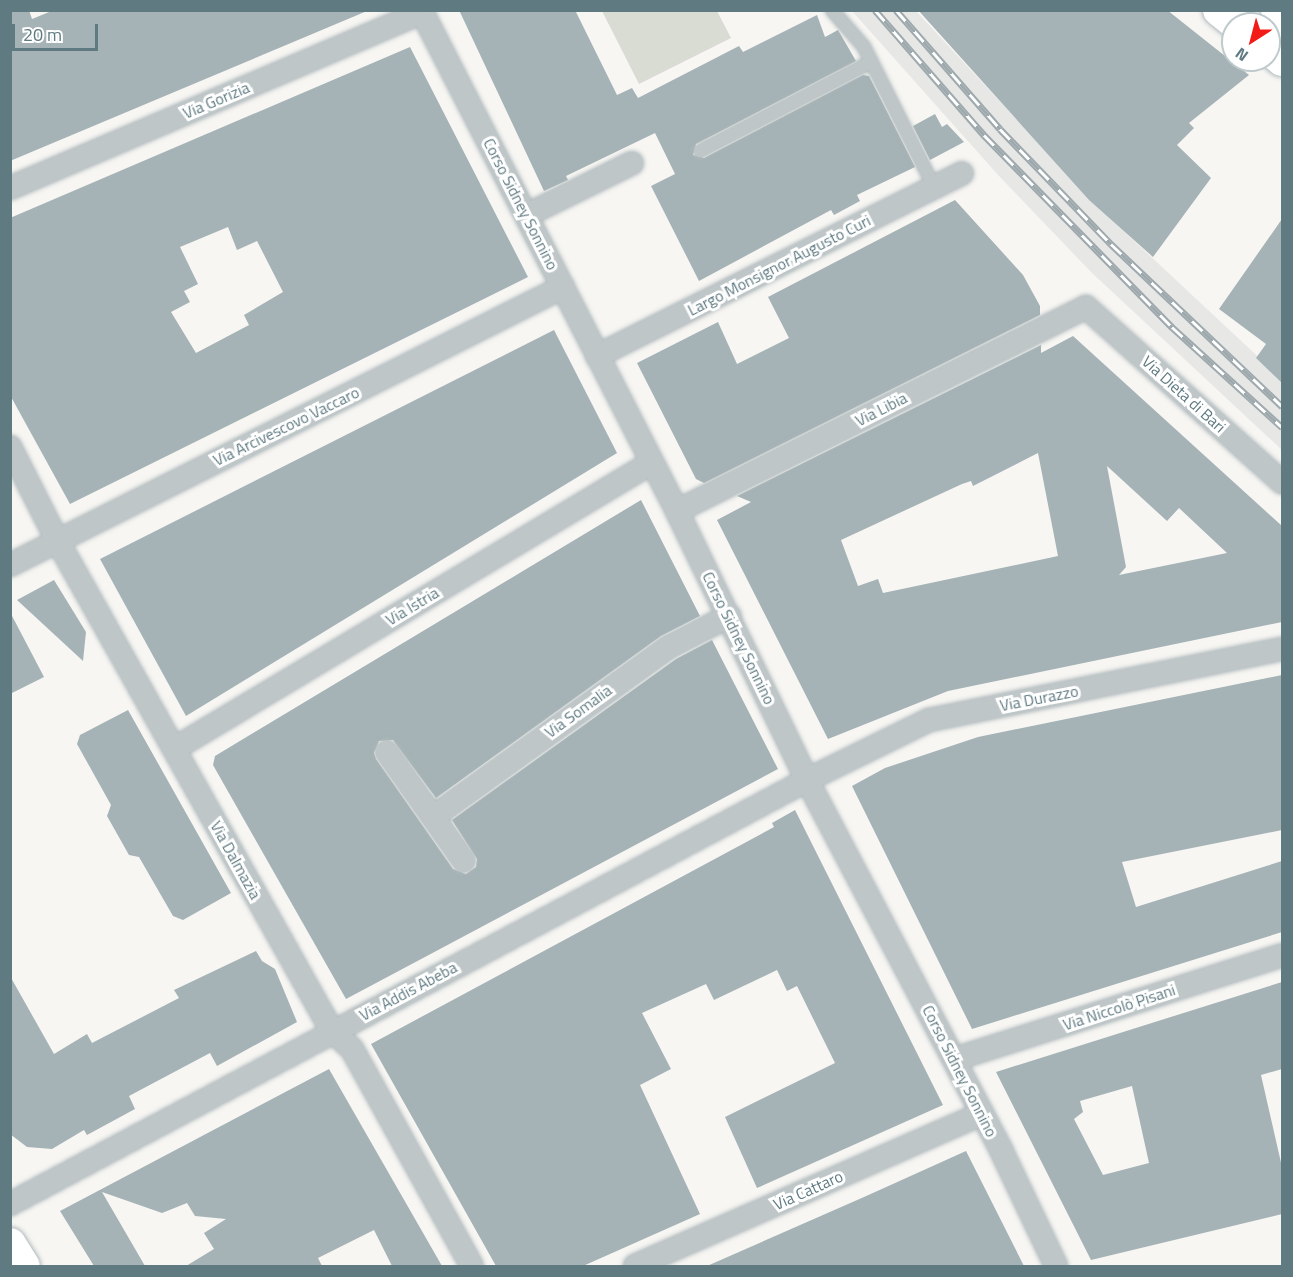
<!DOCTYPE html>
<meta charset="utf-8">
<style>
body{margin:0}
#map{position:relative;width:1293px;height:1277px;overflow:hidden;background:#f7f6f3;font-family:"Titillium Web",sans-serif}
div>[style]{position:absolute}
[style*='--x']{left:calc(var(--x)*1px);top:calc(var(--y)*1px);width:calc(var(--w)*1px);rotate:calc(var(--a)*1deg)}
.built>*{inset:0;background:#e7e8e6}
.green>*{inset:0;background:#d8dcd2}
.building>*{inset:0;background:#a5b3b6}
.roads{filter:drop-shadow(0 0 2px #b1babd) drop-shadow(0 0 2px #b1babd)}
.service>*{height:12px;margin:-6px;padding:0 6px;transform-origin:6px;border-radius:6px;background:#bfc6c8}
.minor>*{height:22px;margin:-11px;padding:0 11px;transform-origin:11px;border-radius:11px;background:#bfc6c8}
.secondary>*{height:32px;margin:-16px;padding:0 16px;transform-origin:16px;border-radius:16px;background:#fff}
.rail>*{height:7px;margin-top:-3.5px;transform-origin:0;background:repeating-linear-gradient(90deg,#fff 0 14px,#9ea9ad 0 28px);box-sizing:border-box;border-block:2px solid #9ea9ad}
span{translate:-50% -50%;white-space:nowrap;text-align:center;line-height:1.15;-webkit-text-stroke:6px #fff;paint-order:stroke}
.street-label{font-size:16px;color:#5f7a81}
.frame{position:absolute;inset:0;border:12px solid #5f7a81;pointer-events:none}
.north{position:absolute;left:1221px;top:12px;width:60px;height:60px;box-sizing:border-box;background:#fff;border:2px solid #bfcacd;border-radius:50%;rotate:216deg;font-size:16px;font-weight:700;line-height:24px;text-align:center;color:#5f7a81}
.north::after{content:'';display:block;margin:auto;width:21px;height:27px;background:#f31b17;clip-path:polygon(50% 0,100% 100%,50% 72%,0 100%)}
.scale{position:absolute;left:12px;top:24px;width:86px;height:27px;box-sizing:border-box;border:3px solid #5f7a81;border-top:0;padding-left:8px;font-size:18px;line-height:21px;white-space:nowrap;color:#5f7a81;-webkit-text-stroke:4px #fff;paint-order:stroke}
</style>
<div id="map">
<div class="built">
<div style="clip-path:polygon(852px 11px,916px 11px,1100px 209px,1282px 379px,1282px 450px,1091px 272px,999px 176px)"></div>
</div>
<div class="green">
<div style="clip-path:polygon(602px 11px,717px 11px,731px 38px,639px 84px)"></div>
</div>
<div class="building">
<div style="clip-path:polygon(10px 10px,29px 10px,32px 19px,54px 10px,367px 11px,10px 161px)"></div>
<div style="clip-path:polygon(459px 10px,575px 10px,617px 95px,632px 88px,638px 98px,739px 46px,743px 52px,817px 15px,825px 37px,838px 30px,856px 61px,696px 144px,693px 155px,704px 158px,863px 75px,869px 76px,915px 167px,857px 195px,860px 201px,834px 215px,831px 210px,699px 281px,651px 186px,675px 174px,655px 133px,566px 176px,568px 180px,544px 191px)"></div>
<div style="clip-path:polygon(918px 10px,1167px 10px,1249px 75px,1189px 123px,1194px 128px,1177px 145px,1211px 178px,1153px 257px,1089px 200px)"></div>
<div style="clip-path:polygon(evenodd,410px 47px,528px 277px,70px 504px,10px 395px,10px 218px,410px 47px,228px 227px,237px 250px,257px 241px,283px 292px,244px 315px,249px 325px,196px 353px,171px 312px,190px 302px,184px 291px,198px 284px,180px 247px,228px 227px)"></div>
<div style="clip-path:polygon(935px 114px,942px 127px,947px 124px,964px 142px,930px 160px,913px 126px)"></div>
<div style="clip-path:polygon(955px 200px,1023px 275px,1040px 306px,1040px 315px,704px 483px,696px 479px,637px 363px,718px 322px,737px 364px,789px 338px,768px 297px)"></div>
<div style="clip-path:polygon(1282px 219px,1282px 383px,1256px 358px,1266px 344px,1219px 309px)"></div>
<div style="clip-path:polygon(554px 330px,617px 453px,186px 716px,100px 559px)"></div>
<div style="clip-path:polygon(evenodd,1073px 336px,1282px 526px,1282px 622px,948px 691px,828px 739px,717px 520px,751px 502px,737px 496px,1041px 345px,1041px 353px,1073px 336px,1038px 453px,1058px 556px,883px 593px,878px 579px,858px 586px,841px 540px,962px 484px,971px 481px,973px 486px,1038px 453px,1073px 336px,1107px 466px,1167px 521px,1179px 508px,1227px 553px,1119px 575px,1126px 567px,1107px 466px)"></div>
<div style="clip-path:polygon(641px 500px,700px 616px,661px 636px,436px 798px,393px 740px,379px 741px,374px 753px,376px 759px,453px 869px,466px 874px,476px 867px,477px 859px,452px 820px,676px 659px,712px 640px,778px 769px,346px 999px,213px 765px,215px 756px)"></div>
<div style="clip-path:polygon(54px 580px,86px 632px,83px 661px,17px 600px)"></div>
<div style="clip-path:polygon(10px 612px,44px 677px,10px 694px)"></div>
<div style="clip-path:polygon(1282px 675px,1282px 830px,1122px 862px,1136px 907px,1282px 861px,1282px 932px,972px 1029px,852px 786px,885px 768px,978px 737px)"></div>
<div style="clip-path:polygon(128px 710px,231px 893px,183px 920px,173px 916px,139px 857px,129px 855px,107px 816px,111px 805px,77px 744px,80px 735px)"></div>
<div style="clip-path:polygon(795px 810px,943px 1105px,757px 1188px,725px 1117px,835px 1063px,797px 986px,787px 991px,777px 970px,714px 1000px,706px 984px,642px 1013px,671px 1069px,640px 1085px,700px 1214px,583px 1266px,496px 1266px,371px 1044px,774px 827px,772px 823px)"></div>
<div style="clip-path:polygon(256px 951px,262px 961px,275px 969px,297px 1022px,217px 1066px,210px 1053px,129px 1096px,135px 1109px,87px 1135px,84px 1130px,52px 1149px,27px 1147px,10px 1134px,10px 976px,54px 1054px,87px 1034px,92px 1043px,179px 998px,174px 990px)"></div>
<div style="clip-path:polygon(evenodd,1282px 982px,1282px 1069px,1261px 1075px,1282px 1167px,1282px 1214px,1091px 1260px,996px 1072px,1282px 982px,1132px 1086px,1149px 1163px,1103px 1175px,1074px 1119px,1083px 1112px,1080px 1101px,1132px 1086px)"></div>
<div style="clip-path:polygon(329px 1069px,442px 1266px,392px 1266px,374px 1230px,318px 1258px,322px 1266px,186px 1266px,214px 1249px,204px 1233px,226px 1219px,195px 1216px,187px 1203px,162px 1213px,102px 1192px,145px 1266px,94px 1266px,60px 1211px)"></div>
<div style="clip-path:polygon(966px 1151px,1024px 1266px,707px 1266px,864px 1197px)"></div>
</div>
<div class="roads">
<div class="service">
<div style="--x:832;--y:10;--w:49;--a:49.1"></div>
<div style="--x:864;--y:47;--w:157;--a:63.4"></div>
<div style="--x:700;--y:151;--w:193;--a:-27.5"></div>
</div>
<div class="minor">
<div style="--x:421;--y:10;--w:563;--a:62.93"></div>
<div style="--x:677;--y:511;--w:299;--a:64.2"></div>
<div style="--x:807;--y:780;--w:418;--a:62.3"></div>
<div style="--x:1001;--y:1150;--w:128;--a:64.6"></div>
<div style="--x:10;--y:188;--w:448;--a:-23.1"></div>
<div style="--x:527;--y:215;--w:117;--a:-26.3"></div>
<div style="--x:597;--y:356;--w:408;--a:-26.6"></div>
<div style="--x:10;--y:447;--w:104;--a:63.2"></div>
<div style="--x:57;--y:540;--w:563;--a:60.75"></div>
<div style="--x:332;--y:1031;--w:27;--a:42"></div>
<div style="--x:352;--y:1049;--w:248;--a:61.1"></div>
<div style="--x:677;--y:511;--w:457;--a:-26.5"></div>
<div style="--x:1086;--y:307;--w:263;--a:41.8"></div>
<div style="--x:10;--y:565;--w:619;--a:-26.69"></div>
<div style="--x:174;--y:749;--w:556;--a:-30.95"></div>
<div style="--x:387;--y:752;--w:133;--a:54.8"></div>
<div style="--x:433;--y:817;--w:291;--a:-35.8"></div>
<div style="--x:669;--y:647;--w:68;--a:-27.3"></div>
<div style="--x:955;--y:1059;--w:343;--a:-17.6"></div>
<div style="--x:10;--y:1204;--w:903;--a:-28.01"></div>
<div style="--x:807;--y:780;--w:136;--a:-26.2"></div>
<div style="--x:929;--y:720;--w:360;--a:-11.4"></div>
<div style="--x:635;--y:1266;--w:379;--a:-23.7"></div>
</div>
<div class="secondary">
<div style="--x:1219;--y:10;--w:22;--a:39"></div>
<div style="--x:1277;--y:10;--w:16;--a:72"></div>
<div style="--x:1269;--y:49;--w:17;--a:40"></div>
<div style="--x:10;--y:1244;--w:26;--a:58"></div>
</div>
</div>
<div class="rail">
<div style="--x:875;--y:10;--w:166;--a:48.9"></div>
<div style="--x:984;--y:135;--w:269;--a:45.6"></div>
<div style="--x:1172;--y:327;--w:149;--a:42.3"></div>
<div style="--x:896;--y:10;--w:158;--a:48.8"></div>
<div style="--x:1000;--y:129;--w:160;--a:46"></div>
<div style="--x:1111;--y:244;--w:236;--a:43.5"></div>
</div>
<div class="street-label">
<span style="left:216px;top:100px;rotate:-23deg">Via Gorizia</span>
<span style="left:521px;top:204px;rotate:63deg">Corso Sidney Sonnino</span>
<span style="left:779px;top:265px;rotate:-27deg">Largo Monsignor Augusto Curi</span>
<span style="left:1184px;top:394px;rotate:42deg">Via Dieta di Bari</span>
<span style="left:881px;top:409px;rotate:-27deg">Via Libia</span>
<span style="left:286px;top:426px;rotate:-26deg">Via Arcivescovo Vaccaro</span>
<span style="left:412px;top:606px;rotate:-31deg">Via Istria</span>
<span style="left:739px;top:638px;rotate:64deg">Corso Sidney Sonnino</span>
<span style="left:1039px;top:698px;rotate:-11deg">Via Durazzo</span>
<span style="left:578px;top:711px;rotate:-36deg">Via Somalia</span>
<span style="left:236px;top:860px;rotate:61deg">Via Dalmazia</span>
<span style="left:408px;top:991px;rotate:-28deg">Via Addis Abeba</span>
<span style="left:1119px;top:1007px;rotate:-18deg">Via Niccolò Pisani</span>
<span style="left:960px;top:1071px;rotate:63deg">Corso Sidney Sonnino</span>
<span style="left:808px;top:1190px;rotate:-24deg">Via Cattaro</span>
</div>
<div class="frame"></div>
<div class="north">N</div>
<div class="scale">20 m</div>
</div>
